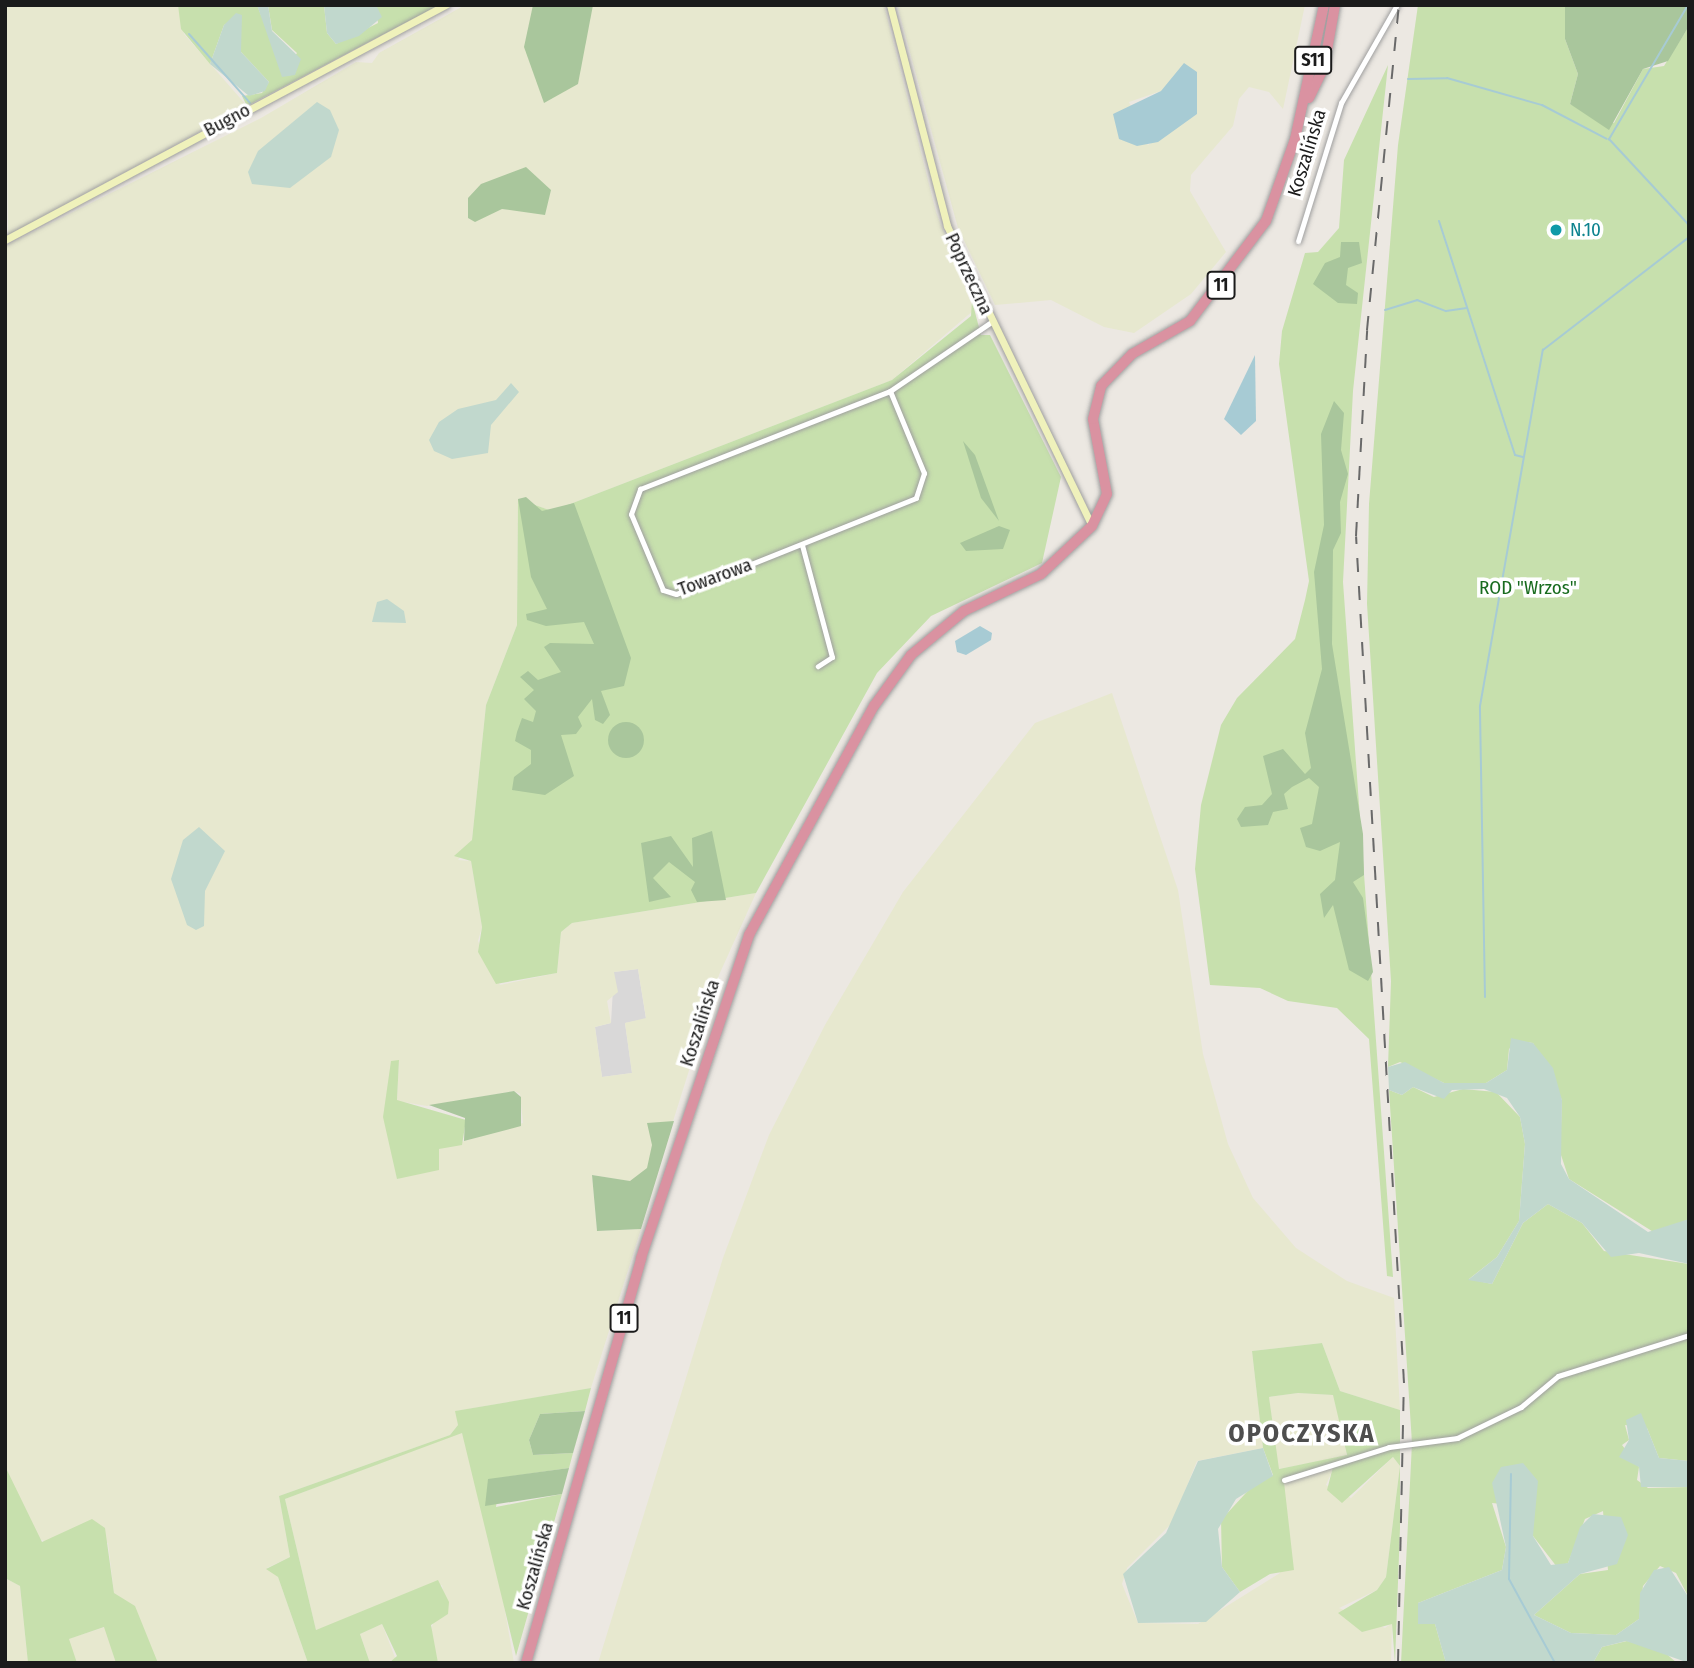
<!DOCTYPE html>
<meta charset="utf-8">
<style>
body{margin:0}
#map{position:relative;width:1694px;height:1668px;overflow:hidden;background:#ece8e2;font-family:"Fira Sans Condensed",sans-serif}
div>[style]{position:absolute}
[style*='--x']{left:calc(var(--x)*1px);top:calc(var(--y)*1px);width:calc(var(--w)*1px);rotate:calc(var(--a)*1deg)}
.residential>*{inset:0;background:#d9d8d8}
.farmland>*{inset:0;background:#e7e8cf}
.grass>*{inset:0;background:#c7e0ad}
.forest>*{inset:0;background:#a9c69c}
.round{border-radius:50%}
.wetland>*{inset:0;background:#c1d8cd}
.water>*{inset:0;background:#a7cbd4}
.stream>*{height:2px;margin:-1px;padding:0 1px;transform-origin:1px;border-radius:1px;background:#a7cbd4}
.roads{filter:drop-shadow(0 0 2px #9f9f9f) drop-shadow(0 0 2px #9f9f9f)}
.street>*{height:5px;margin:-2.5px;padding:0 2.5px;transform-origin:2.5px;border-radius:2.5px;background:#fff}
.secondary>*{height:7px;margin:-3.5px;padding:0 3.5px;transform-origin:3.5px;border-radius:3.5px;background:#eff1bb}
.highway>*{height:10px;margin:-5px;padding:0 5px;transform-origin:5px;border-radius:5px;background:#da92a1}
.rail>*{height:2px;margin-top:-1px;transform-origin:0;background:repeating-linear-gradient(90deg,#696969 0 14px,transparent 0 28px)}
.dots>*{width:19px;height:19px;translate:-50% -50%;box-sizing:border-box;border:4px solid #fff;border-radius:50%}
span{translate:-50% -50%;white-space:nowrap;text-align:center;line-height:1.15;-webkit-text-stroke:7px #fff;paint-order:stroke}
.shield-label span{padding:2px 5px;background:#fff;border:2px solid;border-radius:5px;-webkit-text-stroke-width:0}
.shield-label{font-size:18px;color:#1b1b1b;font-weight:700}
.street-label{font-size:19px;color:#1b1b1b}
.culture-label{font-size:19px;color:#0d838f}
.left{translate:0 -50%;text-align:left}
.park-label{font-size:19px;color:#186b1e}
.district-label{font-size:26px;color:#4e4e4e;font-weight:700;letter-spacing:2px}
.frame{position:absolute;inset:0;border:7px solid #1b1b1b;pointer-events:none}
</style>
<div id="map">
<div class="residential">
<div style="clip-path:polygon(638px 969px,646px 1019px,625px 1023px,632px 1073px,602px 1077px,595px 1027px,611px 1023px,614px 972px)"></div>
</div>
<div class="farmland">
<div style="clip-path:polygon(5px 5px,178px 5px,184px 34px,247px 106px,8px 235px)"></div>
<div style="clip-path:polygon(evenodd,465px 5px,884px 5px,936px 212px,974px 310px,892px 380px,552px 511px,518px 499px,517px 625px,486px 705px,472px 840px,458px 860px,471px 861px,482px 927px,478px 941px,500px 985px,557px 973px,561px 932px,572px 923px,756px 893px,719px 975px,653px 1185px,592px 1175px,597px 1231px,641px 1229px,591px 1388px,456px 1411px,458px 1425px,450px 1435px,279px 1496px,290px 1557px,267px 1568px,278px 1577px,308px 1663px,158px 1663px,127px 1602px,114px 1593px,108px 1543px,65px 1533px,47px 1542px,37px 1538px,5px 1466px,5px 246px,261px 118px,356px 62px,372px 63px,379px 53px,465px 5px,638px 969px,646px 1018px,625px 1023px,632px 1073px,602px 1077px,595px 1027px,611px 1023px,607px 1001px,618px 992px,614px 972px,638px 969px,465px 5px,391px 1061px,399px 1061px,397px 1101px,427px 1106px,514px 1091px,520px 1094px,523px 1123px,439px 1149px,398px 1179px,391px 1061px)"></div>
<div style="clip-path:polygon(evenodd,897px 5px,1305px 5px,1283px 109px,1269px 92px,1249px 87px,1239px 99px,1233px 126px,1191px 175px,1190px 191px,1226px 252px,1191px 294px,1134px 333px,1104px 327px,1051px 300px,995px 305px,958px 228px,897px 5px,1161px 91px,1197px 114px,1148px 145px,1129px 102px,1161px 91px)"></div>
<div style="clip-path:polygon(1112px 693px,1178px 890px,1203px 1054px,1228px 1144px,1253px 1198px,1296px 1248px,1347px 1281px,1394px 1298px,1400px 1410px,1340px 1391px,1322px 1343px,1252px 1351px,1263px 1448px,1197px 1461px,1172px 1523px,1127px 1568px,1122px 1584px,1138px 1623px,1198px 1624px,1280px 1573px,1284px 1482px,1334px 1467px,1326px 1485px,1351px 1498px,1393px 1457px,1400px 1466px,1386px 1577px,1377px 1590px,1339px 1608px,1385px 1628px,1392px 1623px,1391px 1663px,598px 1663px,723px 1258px,769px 1135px,825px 1025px,903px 892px,1035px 723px)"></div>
<div style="clip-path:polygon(1298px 1393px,1334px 1395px,1347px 1456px,1278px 1469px,1269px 1397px)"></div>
<div style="clip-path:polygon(462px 1432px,496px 1559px,514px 1663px,438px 1663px,430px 1632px,434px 1621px,448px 1614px,442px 1585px,316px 1630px,285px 1499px)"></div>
<div style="clip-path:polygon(5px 1578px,20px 1586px,28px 1663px,5px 1663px)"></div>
<div style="clip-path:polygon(382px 1624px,396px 1660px,370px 1663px,360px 1634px)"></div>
<div style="clip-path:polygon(105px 1627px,116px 1663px,77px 1663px,68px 1639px)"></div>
</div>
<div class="grass">
<div style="clip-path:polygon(178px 5px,257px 5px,284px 73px,297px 53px,272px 30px,268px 5px,324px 5px,327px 33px,336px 44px,378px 23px,376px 5px,439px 5px,247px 106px,242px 96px,262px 93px,269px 82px,241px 52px,239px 16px,224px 25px,210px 64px,181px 29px)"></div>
<div style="clip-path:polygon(1418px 5px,1565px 5px,1565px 39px,1578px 74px,1570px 104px,1614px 123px,1643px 69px,1664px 66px,1689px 26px,1689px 1219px,1655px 1233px,1569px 1179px,1560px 1152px,1562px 1100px,1533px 1043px,1518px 1041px,1509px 1049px,1507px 1070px,1486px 1083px,1444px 1083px,1400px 1062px,1388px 1067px,1391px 981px,1367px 604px,1369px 504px,1398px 145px)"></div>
<div style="clip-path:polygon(1388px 65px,1353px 391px,1343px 582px,1393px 1277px,1387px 1276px,1369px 1039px,1337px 1008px,1288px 1001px,1260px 988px,1210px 985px,1195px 869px,1201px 805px,1221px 725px,1237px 698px,1295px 639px,1305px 600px,1309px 581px,1279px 364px,1282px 331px,1305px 253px,1318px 252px,1339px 228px,1344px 160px)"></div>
<div style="clip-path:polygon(972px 301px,981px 335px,990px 335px,1061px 477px,1042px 563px,931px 616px,877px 673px,756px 893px,572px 923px,561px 932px,557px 973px,496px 984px,478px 952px,482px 927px,471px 861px,454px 856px,472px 840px,486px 705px,517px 625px,518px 499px,552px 511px,892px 380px,971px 316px)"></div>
<div style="clip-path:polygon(399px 1060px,397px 1100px,466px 1120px,462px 1145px,439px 1149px,439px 1170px,397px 1179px,383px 1117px,391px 1061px)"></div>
<div style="clip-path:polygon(1413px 1087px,1434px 1097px,1463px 1089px,1496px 1092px,1520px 1117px,1525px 1144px,1519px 1221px,1497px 1257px,1469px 1279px,1492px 1284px,1523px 1223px,1548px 1204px,1582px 1223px,1604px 1251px,1689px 1264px,1689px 1461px,1659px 1458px,1647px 1428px,1625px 1425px,1629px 1440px,1622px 1445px,1639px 1467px,1637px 1480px,1648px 1488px,1689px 1487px,1689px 1598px,1676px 1573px,1660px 1566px,1643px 1586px,1639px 1619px,1616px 1635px,1571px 1633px,1534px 1615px,1580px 1574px,1608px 1570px,1603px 1511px,1585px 1519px,1568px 1563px,1557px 1567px,1533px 1536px,1533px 1507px,1492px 1503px,1506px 1547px,1502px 1570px,1418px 1603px,1418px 1624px,1435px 1624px,1446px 1663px,1401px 1663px,1412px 1443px,1389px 1090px,1402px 1095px)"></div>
<div style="clip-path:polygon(evenodd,1322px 1343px,1340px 1391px,1400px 1410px,1400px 1528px,1395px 1663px,1392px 1624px,1362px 1632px,1338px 1613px,1377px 1590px,1386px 1577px,1400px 1466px,1393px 1457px,1342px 1503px,1327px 1490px,1333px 1467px,1284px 1482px,1294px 1570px,1270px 1574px,1240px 1592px,1222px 1567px,1221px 1520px,1256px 1482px,1273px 1475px,1263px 1448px,1252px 1351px,1322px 1343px,1298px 1393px,1333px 1395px,1347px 1455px,1279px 1469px,1269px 1397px,1298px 1393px)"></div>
<div style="clip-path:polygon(591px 1388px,585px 1411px,540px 1414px,529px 1440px,533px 1455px,573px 1453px,569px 1468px,500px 1478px,496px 1507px,562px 1494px,516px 1656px,462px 1433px,285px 1499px,316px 1630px,438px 1580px,449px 1602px,448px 1614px,431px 1625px,438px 1663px,389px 1663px,397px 1656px,382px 1624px,360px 1634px,370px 1663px,308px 1663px,278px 1577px,266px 1569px,290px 1557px,279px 1496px,450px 1435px,458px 1425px,455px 1411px)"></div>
<div style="clip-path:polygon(5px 1466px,42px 1542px,92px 1519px,105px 1528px,114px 1593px,135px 1606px,158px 1663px,116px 1663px,104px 1627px,69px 1639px,77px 1663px,28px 1663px,20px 1586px,5px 1578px)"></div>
<div style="clip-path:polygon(1627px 1641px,1663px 1651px,1677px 1663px,1593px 1663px,1602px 1647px)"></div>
</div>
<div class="forest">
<div style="clip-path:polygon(533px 5px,593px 5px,578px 84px,544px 103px,524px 47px)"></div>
<div style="clip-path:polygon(1565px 5px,1689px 5px,1689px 26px,1668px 61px,1643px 69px,1609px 130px,1570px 104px,1578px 74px,1565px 39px)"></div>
<div style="clip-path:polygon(526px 167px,551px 190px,545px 215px,502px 209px,475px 222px,468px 218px,468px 198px,481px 184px)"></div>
<div style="clip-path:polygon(1341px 242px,1359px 242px,1362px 263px,1348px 268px,1346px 285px,1358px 293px,1357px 304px,1338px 303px,1313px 284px,1325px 263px,1340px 257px)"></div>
<div style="clip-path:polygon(1334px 401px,1344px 413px,1341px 450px,1348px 474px,1340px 502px,1341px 533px,1333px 550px,1332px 644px,1363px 834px,1364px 875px,1353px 882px,1363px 898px,1373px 972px,1368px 981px,1349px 970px,1333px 905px,1324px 918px,1320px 894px,1335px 880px,1340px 842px,1320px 851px,1306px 847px,1300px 828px,1312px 824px,1319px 787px,1309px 778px,1292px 787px,1284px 794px,1288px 809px,1273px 812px,1268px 825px,1241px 827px,1237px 819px,1245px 807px,1262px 805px,1272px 794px,1263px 756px,1283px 749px,1305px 774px,1311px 768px,1305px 733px,1322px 669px,1314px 572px,1324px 525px,1321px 434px)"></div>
<div style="clip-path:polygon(963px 441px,975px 455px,999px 521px,981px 498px)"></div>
<div style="clip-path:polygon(526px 497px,542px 511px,574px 503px,631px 658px,624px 686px,601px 691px,610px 715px,603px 724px,595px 720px,592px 699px,578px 717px,582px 726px,576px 734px,561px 735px,574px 776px,545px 795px,512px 790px,514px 777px,531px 764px,531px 750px,515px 741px,517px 732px,522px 718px,533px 722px,536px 711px,524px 699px,534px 690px,520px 677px,528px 671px,538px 680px,561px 672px,544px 647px,550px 643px,594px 644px,584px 622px,546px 626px,527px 620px,526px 614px,547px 609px,531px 577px,518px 499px)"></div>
<div style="clip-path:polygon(999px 526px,1010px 530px,1003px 549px,966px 551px,960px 543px)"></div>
<div class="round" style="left:608px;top:722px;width:36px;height:36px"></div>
<div style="clip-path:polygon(712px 831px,726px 900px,697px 902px,691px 890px,695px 882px,669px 862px,653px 878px,671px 897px,649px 902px,641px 843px,671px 836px,693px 867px,692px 838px)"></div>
<div style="clip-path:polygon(514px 1091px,521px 1097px,521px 1126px,464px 1141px,465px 1118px,429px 1105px)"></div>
<div style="clip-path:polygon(674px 1121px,641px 1229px,597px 1231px,592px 1175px,630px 1181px,647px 1168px,652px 1145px,647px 1123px)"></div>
<div style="clip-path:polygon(585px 1411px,573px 1453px,533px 1455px,529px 1440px,540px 1414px)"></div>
<div style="clip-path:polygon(569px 1468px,562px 1494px,485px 1506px,488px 1479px)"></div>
</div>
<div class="wetland">
<div style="clip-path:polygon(257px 5px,268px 5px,272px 31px,301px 59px,295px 75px,282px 77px)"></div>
<div style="clip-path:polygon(324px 5px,376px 5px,382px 17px,359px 36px,336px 44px,327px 33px)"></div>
<div style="clip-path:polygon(236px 13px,242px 15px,241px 52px,269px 82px,265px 91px,249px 96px,210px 64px,224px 25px)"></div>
<div style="clip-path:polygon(317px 102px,330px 110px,339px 130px,331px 157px,290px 188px,252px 184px,248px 172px,258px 151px)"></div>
<div style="clip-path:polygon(511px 383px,519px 392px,491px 425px,488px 453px,452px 459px,434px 451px,429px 440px,439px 422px,458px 409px,496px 400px)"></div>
<div style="clip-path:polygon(387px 599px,404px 611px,406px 623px,372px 622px,377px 602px)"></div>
<div style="clip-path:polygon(199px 827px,225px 851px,205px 891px,204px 926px,196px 930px,187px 925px,171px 879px,183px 840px)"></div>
<div style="clip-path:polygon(1511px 1038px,1533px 1043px,1553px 1068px,1562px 1100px,1561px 1164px,1569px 1179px,1648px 1232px,1689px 1219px,1689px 1264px,1639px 1253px,1611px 1257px,1582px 1223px,1548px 1204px,1523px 1223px,1492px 1284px,1468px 1280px,1497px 1257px,1519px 1221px,1525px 1144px,1520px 1117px,1507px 1098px,1484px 1089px,1452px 1090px,1444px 1099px,1413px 1087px,1402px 1095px,1389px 1090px,1388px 1067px,1405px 1062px,1444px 1083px,1486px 1083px,1507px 1070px)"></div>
<div style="clip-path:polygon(1641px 1413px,1659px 1458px,1689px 1461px,1689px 1487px,1641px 1487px,1639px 1467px,1619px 1457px,1629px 1440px,1626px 1420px)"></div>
<div style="clip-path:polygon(1263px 1448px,1273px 1476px,1236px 1499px,1218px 1529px,1222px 1567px,1240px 1592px,1206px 1622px,1138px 1623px,1123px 1574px,1166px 1533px,1198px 1461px)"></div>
<div style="clip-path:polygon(1523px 1463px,1538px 1481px,1533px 1536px,1551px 1565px,1568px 1563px,1580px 1527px,1593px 1514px,1621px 1517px,1628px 1535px,1617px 1564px,1580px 1574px,1534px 1615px,1571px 1633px,1616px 1635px,1639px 1619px,1640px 1593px,1654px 1570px,1669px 1567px,1689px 1598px,1689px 1663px,1626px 1641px,1602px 1647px,1593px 1663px,1446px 1663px,1435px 1624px,1418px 1624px,1418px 1603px,1502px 1570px,1506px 1547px,1492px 1483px,1501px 1467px)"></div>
</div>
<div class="water">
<div style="clip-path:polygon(1184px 63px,1197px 72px,1197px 114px,1158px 142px,1137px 146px,1119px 139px,1113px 114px,1161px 91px)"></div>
<div style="clip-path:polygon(1255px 355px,1256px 421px,1241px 435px,1224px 419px)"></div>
<div style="clip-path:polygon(980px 626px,992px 633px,991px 640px,966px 655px,957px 652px,955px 641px)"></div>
</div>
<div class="stream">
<div style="--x:1688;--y:5;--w:156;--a:120.5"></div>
<div style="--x:1609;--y:139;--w:117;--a:47.1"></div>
<div style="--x:189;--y:34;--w:92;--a:48.5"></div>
<div style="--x:1408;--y:79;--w:39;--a:-1"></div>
<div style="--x:1447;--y:78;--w:99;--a:15.9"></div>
<div style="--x:1542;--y:105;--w:73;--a:27.6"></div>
<div style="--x:1439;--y:221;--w:246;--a:72"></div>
<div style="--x:1515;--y:455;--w:8;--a:14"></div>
<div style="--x:1385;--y:310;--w:34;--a:-17"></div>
<div style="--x:1417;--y:300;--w:31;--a:21"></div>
<div style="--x:1446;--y:311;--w:21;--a:-8"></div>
<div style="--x:1485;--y:997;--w:291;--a:-91"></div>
<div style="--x:1480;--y:706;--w:362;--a:-80"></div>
<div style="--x:1543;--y:350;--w:185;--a:-37.7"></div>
<div style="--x:1511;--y:1474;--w:105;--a:91.1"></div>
<div style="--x:1509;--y:1579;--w:96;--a:61.3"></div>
</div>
<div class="roads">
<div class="street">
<div style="--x:1298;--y:241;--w:145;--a:-72.7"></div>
<div style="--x:1341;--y:103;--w:113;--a:-60.3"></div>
<div style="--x:890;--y:391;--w:89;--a:67.5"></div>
<div style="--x:924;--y:473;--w:26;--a:108"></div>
<div style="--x:916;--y:498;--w:258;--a:158.2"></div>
<div style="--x:676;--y:594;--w:14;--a:-163"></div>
<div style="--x:663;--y:590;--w:82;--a:-112.8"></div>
<div style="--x:631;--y:514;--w:27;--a:-70"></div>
<div style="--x:640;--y:489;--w:269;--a:-21.4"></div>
<div style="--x:890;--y:391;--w:122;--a:-34.3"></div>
<div style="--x:802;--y:545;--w:116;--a:75"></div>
<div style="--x:832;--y:657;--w:17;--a:147"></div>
<div style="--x:1284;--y:1480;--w:110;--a:-17.4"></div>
<div style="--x:1389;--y:1447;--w:69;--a:-7.5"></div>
<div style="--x:1457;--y:1438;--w:71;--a:-25.8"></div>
<div style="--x:1521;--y:1407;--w:48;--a:-40"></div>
<div style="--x:1558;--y:1376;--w:137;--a:-17.4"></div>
</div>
<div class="secondary">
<div style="--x:890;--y:5;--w:228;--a:75.5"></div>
<div style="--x:947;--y:226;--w:333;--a:64.2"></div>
<div style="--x:5;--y:240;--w:500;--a:-28.1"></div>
</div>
<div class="highway">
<div style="--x:1309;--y:98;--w:34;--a:-64"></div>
<div style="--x:1324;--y:67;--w:63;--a:-79.9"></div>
<div style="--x:526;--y:1663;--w:421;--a:-74.1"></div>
<div style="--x:641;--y:1258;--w:341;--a:-71.5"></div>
<div style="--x:749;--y:935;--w:261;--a:-61.4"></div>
<div style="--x:874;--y:706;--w:63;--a:-54"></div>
<div style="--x:911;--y:655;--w:69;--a:-39.7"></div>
<div style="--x:964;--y:611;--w:85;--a:-25.7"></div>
<div style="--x:1041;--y:574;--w:70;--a:-43.3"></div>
<div style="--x:1092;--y:526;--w:35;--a:-65"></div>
<div style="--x:1107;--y:494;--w:76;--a:-100.6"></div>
<div style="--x:1093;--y:419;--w:34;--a:-76"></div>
<div style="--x:1101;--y:386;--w:45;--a:-45.9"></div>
<div style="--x:1132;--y:354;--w:67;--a:-29.6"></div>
<div style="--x:1190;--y:321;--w:126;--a:-52.8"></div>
<div style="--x:1266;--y:221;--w:87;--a:-70.5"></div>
<div style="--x:1295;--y:139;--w:137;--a:-77.8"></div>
</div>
</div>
<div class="rail">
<div style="--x:1398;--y:1663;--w:280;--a:-88.8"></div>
<div style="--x:1404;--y:1383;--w:848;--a:-93.24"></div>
<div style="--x:1356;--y:536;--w:206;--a:-86.9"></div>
<div style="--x:1367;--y:330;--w:327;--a:-84.4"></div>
</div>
<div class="dots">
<div style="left:1556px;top:230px;background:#0f9aa8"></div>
</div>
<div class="shield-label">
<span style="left:1313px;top:60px">S11</span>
<span style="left:1221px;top:285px">11</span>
<span style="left:624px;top:1318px">11</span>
</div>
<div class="street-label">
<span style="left:227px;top:120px;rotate:-28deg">Bugno</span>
<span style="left:1307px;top:153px;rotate:-73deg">Koszalińska</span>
<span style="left:969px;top:274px;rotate:65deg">Poprzeczna</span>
<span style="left:715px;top:577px;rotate:-20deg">Towarowa</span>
<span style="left:700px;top:1023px;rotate:-72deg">Koszalińska</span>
<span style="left:535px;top:1566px;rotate:-74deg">Koszalińska</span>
</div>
<div class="culture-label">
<span class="left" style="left:1570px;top:230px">N.10</span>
</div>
<div class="park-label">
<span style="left:1528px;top:588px">ROD "Wrzos"</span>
</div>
<div class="district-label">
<span style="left:1302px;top:1434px">OPOCZYSKA</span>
</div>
<div class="frame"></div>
</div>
